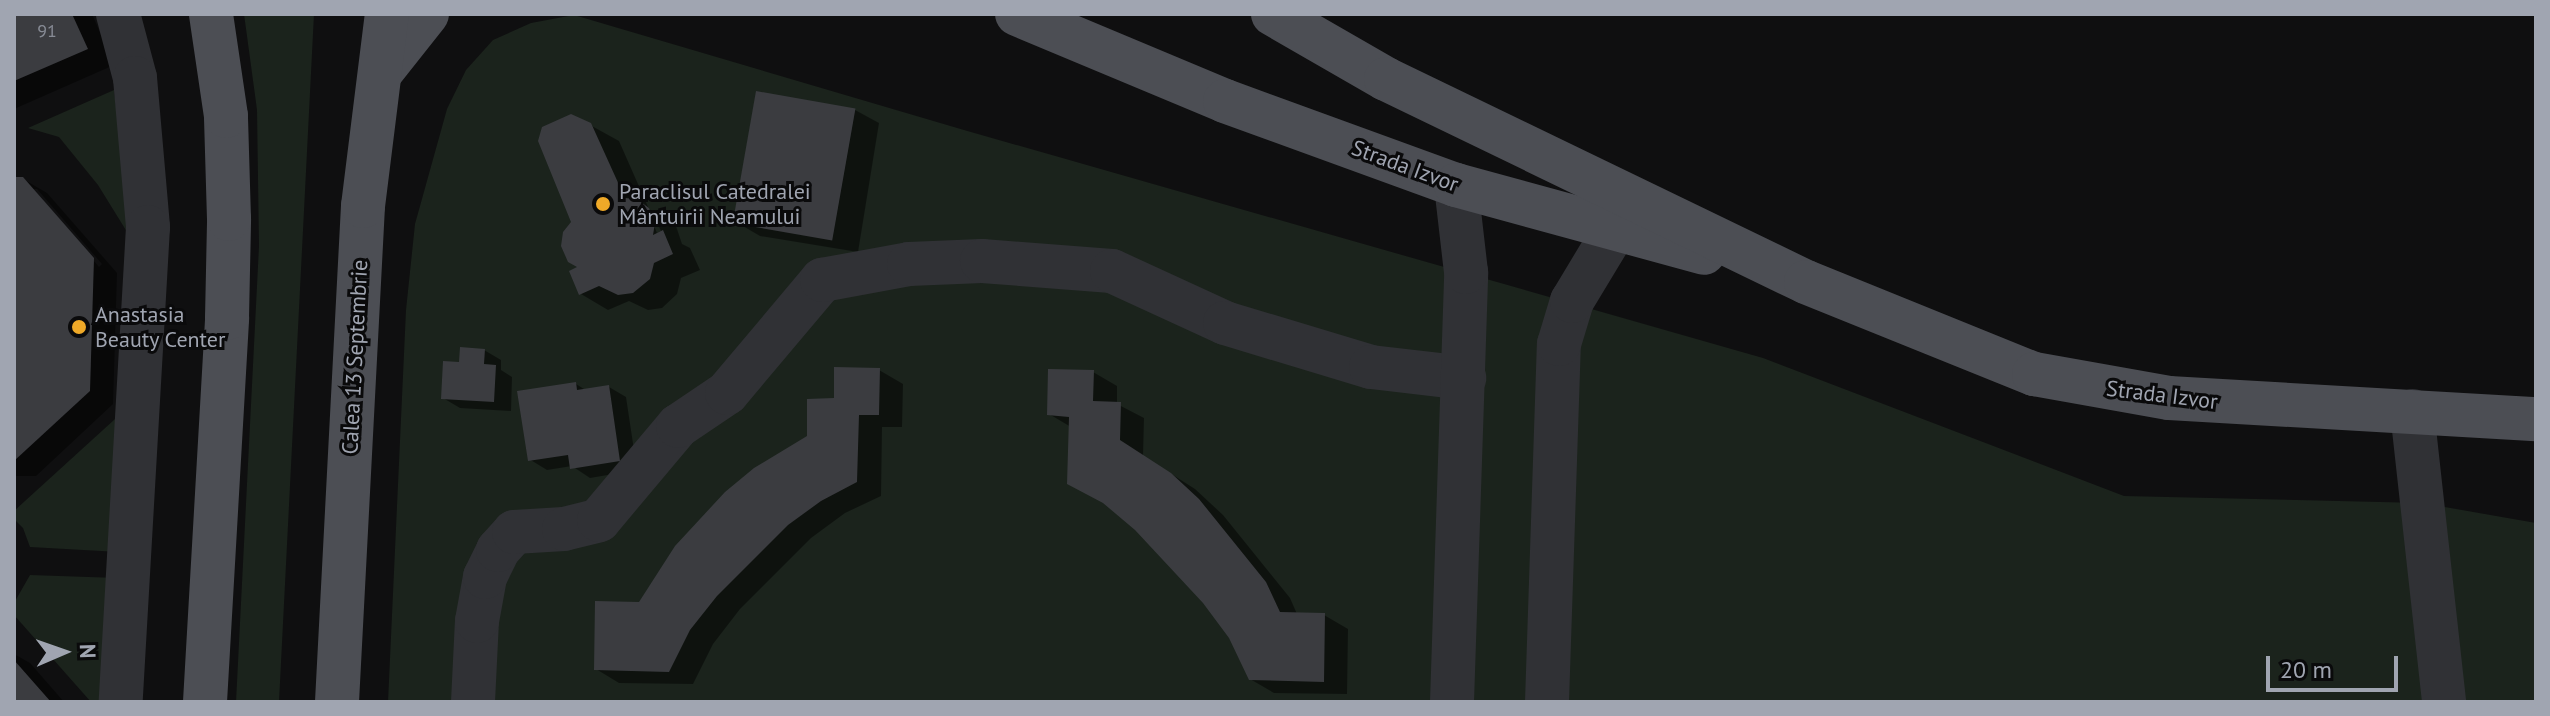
<!DOCTYPE html>
<meta charset="utf-8">
<style>
body{margin:0}
#map{position:relative;width:2550px;height:716px;overflow:hidden;background:#0f0f10;font-family:"PT Sans",sans-serif}
div>[style]{position:absolute}
[style*='--x']{left:calc(var(--x)*1px);top:calc(var(--y)*1px);width:calc(var(--w)*1px);rotate:calc(var(--a)*1deg)}
.green>*{inset:0;background:#1b231c}
.shadow>*{inset:0;background:#0007}
.building>*{inset:0;background:#3b3c40;transform-origin:0 0}
.minor>*{height:44px;margin:-22px;padding:0 22px;transform-origin:22px;border-radius:22px;background:#303135}
.major>*{height:44px;margin:-22px;padding:0 22px;transform-origin:22px;border-radius:22px;background:#4c4e54}
.dots>*{width:22px;height:22px;translate:-50% -50%;box-sizing:border-box;border:4px solid #0a0a0b;border-radius:50%}
span{translate:-50% -50%;white-space:nowrap;text-align:center;line-height:1.15;-webkit-text-stroke:6px #0a0a0b;paint-order:stroke}
.number-label{font-size:18px;color:#878b95}
.number-label span{-webkit-text-stroke-width:0}
.street-label{font-size:22px;color:#a0a5b1}
.poi-label{font-size:22px;color:#a0a5b1}
.left{translate:0 -50%;text-align:left}
.frame{position:absolute;inset:0;border:16px solid #a0a5b1;pointer-events:none}
.north{position:absolute;left:24px;top:612px;width:80px;height:80px;-webkit-text-stroke:6px #0a0a0b;paint-order:stroke;rotate:88deg;font-size:22px;font-weight:700;line-height:32px;text-align:center;color:#a0a5b1}
.north::after{content:'';display:block;margin:auto;width:28px;height:36px;background:#a0a5b1;clip-path:polygon(50% 0,100% 100%,50% 72%,0 100%)}
.scale{position:absolute;left:2266px;top:656px;width:132px;height:36px;box-sizing:border-box;border:4px solid #a0a5b1;border-top:0;padding-left:10px;font-size:24px;line-height:28px;white-space:nowrap;color:#a0a5b1;-webkit-text-stroke:6px #0a0a0b;paint-order:stroke}
</style>
<div id="map">
<div class="green">
<div style="clip-path:polygon(244px 14px,314px 14px,279px 702px,236px 702px,259px 246px,257px 110px)"></div>
<div style="clip-path:polygon(574px 15px,964px 130px,1763px 358px,2124px 496px,2422px 503px,2536px 523px,2536px 702px,388px 702px,406px 310px,415px 224px,447px 109px,466px 70px,493px 40px,531px 23px)"></div>
<div style="clip-path:polygon(114px 90px,132px 240px,98px 185px,59px 137px,28px 128px)"></div>
<div style="clip-path:polygon(126px 409px,119px 552px,30px 547px,23px 528px,14px 519px,14px 511px)"></div>
<div style="clip-path:polygon(30px 575px,118px 578px,110px 702px,91px 702px,14px 615px,14px 603px)"></div>
</div>
<div class="shadow">
<div style="clip-path:polygon(14px 14px,92px 14px,114px 65px,14px 109px)"></div>
<div style="clip-path:polygon(855px 110px,879px 123px,858px 252px,760px 236px,736px 222px)"></div>
<div style="clip-path:polygon(evenodd,590px 125px,619px 141px,649px 209px,676px 226px,682px 244px,690px 248px,700px 270px,681px 278px,677px 294px,662px 308px,648px 310px,629px 301px,608px 310px,581px 294px,582px 268px,573px 223px,590px 125px,648px 211px,652px 211px,661px 231px,657px 233px,648px 211px)"></div>
<div style="clip-path:polygon(evenodd,14px 179px,23px 179px,47px 193px,117px 273px,113px 404px,36px 476px,14px 476px,14px 179px,32px 189px,37px 189px,102px 264px,99px 267px,32px 189px)"></div>
<div style="clip-path:polygon(484px 350px,501px 360px,501px 370px,512px 377px,511px 411px,460px 408px,443px 398px,461px 364px)"></div>
<div style="clip-path:polygon(879px 370px,903px 384px,902px 427px,882px 427px,881px 496px,845px 513px,811px 538px,740px 609px,713px 644px,693px 684px,619px 683px,596px 669px,640px 604px,809px 437px,836px 400px)"></div>
<div style="clip-path:polygon(1093px 372px,1117px 386px,1117px 404px,1144px 418px,1143px 456px,1195px 489px,1223px 515px,1290px 598px,1297px 614px,1324px 615px,1348px 629px,1347px 694px,1274px 693px,1250px 679px,1230px 637px,1071px 427px,1049px 414px)"></div>
<div style="clip-path:polygon(576px 384px,587px 391px,609px 387px,626px 397px,637px 470px,590px 478px,572px 466px,547px 470px,529px 459px)"></div>
<div style="clip-path:polygon(14px 654px,30px 663px,64px 702px,14px 702px)"></div>
</div>
<div class="building">
<div style="clip-path:polygon(14px 14px,72px 14px,88px 49px,14px 81px)"></div>
<div style="left:756px;top:91px;width:101px;height:134px;rotate:10deg"></div>
<div style="clip-path:polygon(571px 114px,591px 123px,625px 198px,637px 199px,649px 208px,655px 223px,653px 235px,663px 230px,673px 254px,654px 263px,650px 279px,633px 293px,618px 295px,599px 286px,579px 295px,569px 271px,577px 267px,568px 262px,561px 246px,563px 232px,571px 222px,538px 141px,542px 127px)"></div>
<div style="clip-path:polygon(14px 177px,23px 177px,94px 258px,90px 391px,14px 461px)"></div>
<div style="clip-path:polygon(460px 347px,485px 349px,484px 364px,496px 365px,494px 402px,441px 399px,443px 361px,459px 362px)"></div>
<div style="clip-path:polygon(834px 367px,880px 368px,879px 415px,859px 415px,857px 482px,821px 501px,788px 525px,717px 596px,690px 630px,669px 672px,594px 670px,595px 601px,639px 602px,675px 546px,725px 492px,754px 468px,807px 436px,807px 399px,834px 398px)"></div>
<div style="clip-path:polygon(1048px 369px,1094px 370px,1093px 401px,1121px 402px,1120px 440px,1171px 473px,1199px 499px,1266px 582px,1280px 612px,1325px 613px,1324px 682px,1249px 680px,1229px 638px,1203px 603px,1135px 530px,1103px 503px,1067px 484px,1069px 417px,1047px 415px)"></div>
<div style="clip-path:polygon(576px 382px,577px 390px,609px 385px,620px 461px,570px 469px,568px 455px,528px 461px,517px 391px)"></div>
<div style="clip-path:polygon(14px 660px,36px 685px,51px 702px,14px 702px)"></div>
</div>
<div class="minor">
<div style="--x:118;--y:14;--w:66;--a:75.1"></div>
<div style="--x:135;--y:78;--w:150;--a:85"></div>
<div style="--x:148;--y:227;--w:476;--a:93.3"></div>
<div style="--x:2412;--y:411;--w:293;--a:83.7"></div>
<div style="--x:473;--y:702;--w:81;--a:-87.2"></div>
<div style="--x:477;--y:621;--w:45;--a:-79.7"></div>
<div style="--x:485;--y:577;--w:30;--a:-64"></div>
<div style="--x:498;--y:550;--w:24;--a:-48"></div>
<div style="--x:514;--y:532;--w:50;--a:-3.4"></div>
<div style="--x:564;--y:529;--w:36;--a:-14"></div>
<div style="--x:599;--y:520;--w:123;--a:-50"></div>
<div style="--x:678;--y:426;--w:59;--a:-34"></div>
<div style="--x:727;--y:393;--w:148;--a:-49.9"></div>
<div style="--x:822;--y:280;--w:88;--a:-10.4"></div>
<div style="--x:909;--y:264;--w:73;--a:-2.4"></div>
<div style="--x:982;--y:261;--w:130;--a:4.4"></div>
<div style="--x:1112;--y:271;--w:124;--a:24.7"></div>
<div style="--x:1225;--y:323;--w:152;--a:16.8"></div>
<div style="--x:1371;--y:367;--w:94;--a:6.7"></div>
<div style="--x:1452;--y:702;--w:430;--a:-88.1"></div>
<div style="--x:1466;--y:272;--w:88;--a:-96.6"></div>
<div style="--x:1547;--y:702;--w:358;--a:-88.1"></div>
<div style="--x:1559;--y:344;--w:45;--a:-73.2"></div>
<div style="--x:1572;--y:301;--w:85;--a:-58.9"></div>
</div>
<div class="major">
<div style="--x:1017;--y:14;--w:225;--a:22.7"></div>
<div style="--x:1225;--y:101;--w:246;--a:20"></div>
<div style="--x:1456;--y:185;--w:257;--a:15.3"></div>
<div style="--x:1273;--y:14;--w:130;--a:29.9"></div>
<div style="--x:1386;--y:79;--w:466;--a:25.8"></div>
<div style="--x:1806;--y:282;--w:246;--a:22"></div>
<div style="--x:2034;--y:374;--w:137;--a:10.1"></div>
<div style="--x:2169;--y:398;--w:368;--a:3.3"></div>
<div style="--x:381;--y:72;--w:74;--a:-51.6"></div>
<div style="--x:205;--y:702;--w:385;--a:-86.7"></div>
<div style="--x:227;--y:318;--w:99;--a:-88.8"></div>
<div style="--x:229;--y:219;--w:103;--a:-91.7"></div>
<div style="--x:226;--y:116;--w:103;--a:-98.4"></div>
<div style="--x:337;--y:702;--w:497;--a:-87"></div>
<div style="--x:363;--y:206;--w:193;--a:-82.9"></div>
</div>
<div class="dots">
<div style="left:603px;top:204px;background:#efa928"></div>
<div style="left:79px;top:327px;background:#efa928"></div>
</div>
<div class="number-label">
<span style="left:47px;top:31px">91</span>
</div>
<div class="street-label">
<span style="left:1405px;top:166px;rotate:20deg">Strada Izvor</span>
<span style="left:355px;top:357px;rotate:-87deg">Calea 13 Septembrie</span>
<span style="left:2162px;top:395px;rotate:7deg">Strada Izvor</span>
</div>
<div class="poi-label">
<span class="left" style="left:619px;top:204px">Paraclisul Catedralei<br>Mântuirii Neamului</span>
<span class="left" style="left:95px;top:327px">Anastasia<br>Beauty Center</span>
</div>
<div class="frame"></div>
<div class="north">N</div>
<div class="scale">20 m</div>
</div>
